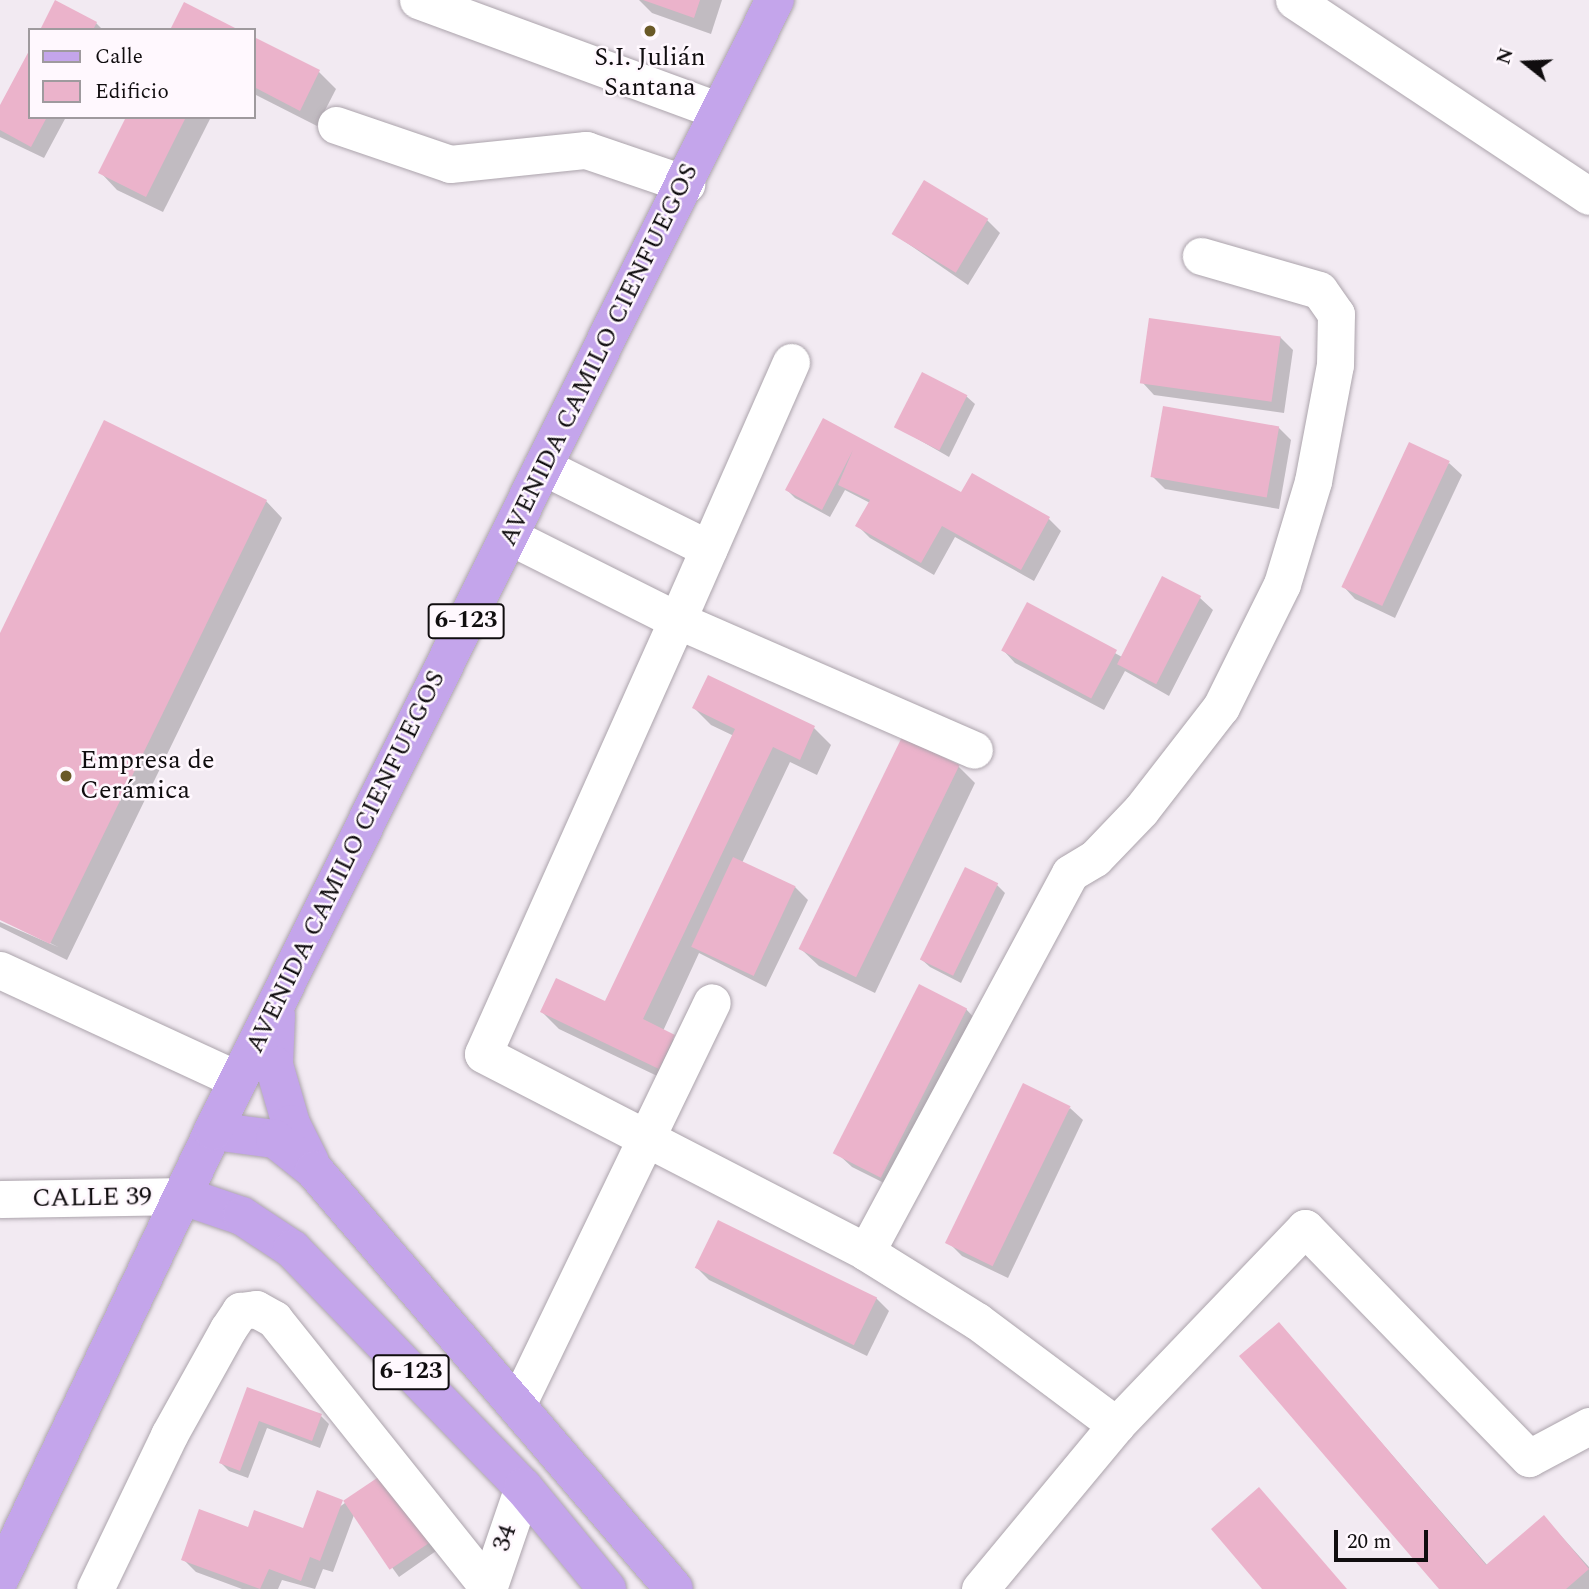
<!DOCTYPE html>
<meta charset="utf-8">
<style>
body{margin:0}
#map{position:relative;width:1589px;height:1589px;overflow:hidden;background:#f2eaf2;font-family:Spectral,serif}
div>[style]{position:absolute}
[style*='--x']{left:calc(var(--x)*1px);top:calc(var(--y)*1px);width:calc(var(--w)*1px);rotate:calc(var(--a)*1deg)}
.shadow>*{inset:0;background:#0003}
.building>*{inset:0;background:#ebb3cb;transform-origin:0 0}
.roads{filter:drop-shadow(0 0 2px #aca4ac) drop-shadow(0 0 2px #aca4ac)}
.minor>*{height:37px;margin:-18.5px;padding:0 18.5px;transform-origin:18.5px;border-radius:18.5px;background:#fff}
.major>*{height:38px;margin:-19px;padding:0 19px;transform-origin:19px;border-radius:19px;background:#c4a5eb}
.dots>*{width:19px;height:19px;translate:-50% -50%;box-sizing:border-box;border:4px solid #fff8fe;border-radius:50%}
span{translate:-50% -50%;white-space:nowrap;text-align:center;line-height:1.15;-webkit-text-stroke:5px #fff8fe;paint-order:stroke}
.shield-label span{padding:2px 5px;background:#fff8fe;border:2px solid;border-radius:5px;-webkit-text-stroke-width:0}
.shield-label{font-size:24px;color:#100d0f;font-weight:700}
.poi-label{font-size:26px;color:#100d0f}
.left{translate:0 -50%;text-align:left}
.street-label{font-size:26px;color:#100d0f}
.legend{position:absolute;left:28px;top:28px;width:228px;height:91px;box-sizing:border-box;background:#fff8fe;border:2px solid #9f9a9e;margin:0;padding:9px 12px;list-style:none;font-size:21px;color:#100d0f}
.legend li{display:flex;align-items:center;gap:14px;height:35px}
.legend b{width:35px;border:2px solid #9f9a9e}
.north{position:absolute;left:1491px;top:28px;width:70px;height:70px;-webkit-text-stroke:5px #fff8fe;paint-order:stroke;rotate:288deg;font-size:19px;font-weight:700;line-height:28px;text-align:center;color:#100d0f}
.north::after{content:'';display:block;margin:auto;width:24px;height:32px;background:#100d0f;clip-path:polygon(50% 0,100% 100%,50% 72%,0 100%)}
.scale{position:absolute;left:1334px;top:1530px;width:94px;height:32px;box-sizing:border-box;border:4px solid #100d0f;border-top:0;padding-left:9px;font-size:21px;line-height:24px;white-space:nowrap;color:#100d0f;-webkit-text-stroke:5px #fff8fe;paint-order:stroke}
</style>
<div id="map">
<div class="shadow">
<div style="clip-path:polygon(639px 0,722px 0,711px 34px,652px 13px)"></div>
<div style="clip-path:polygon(96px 23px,103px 30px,42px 30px)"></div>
<div style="clip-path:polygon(254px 39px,319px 72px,336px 89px,317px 126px,254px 94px)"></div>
<div style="clip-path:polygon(0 109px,30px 117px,66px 117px,44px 158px,0 137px)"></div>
<div style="clip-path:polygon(128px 117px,211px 117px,163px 212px,117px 190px,101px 173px)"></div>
<div style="clip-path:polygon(987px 220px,1000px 233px,968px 285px,894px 234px)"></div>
<div style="clip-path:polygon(1280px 337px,1293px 350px,1284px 413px,1154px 395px,1142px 382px)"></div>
<div style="clip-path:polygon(966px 396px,975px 404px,949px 457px,897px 427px)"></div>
<div style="clip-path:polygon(823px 420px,962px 494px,1049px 519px,1061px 531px,1034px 581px,955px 537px,934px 575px,870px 538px,857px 525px,870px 503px,845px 490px,830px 517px,795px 498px,787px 490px)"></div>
<div style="clip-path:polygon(1278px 427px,1291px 440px,1279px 509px,1165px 489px,1152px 476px)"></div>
<div style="clip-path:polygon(1449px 463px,1462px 475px,1395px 618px,1355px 599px,1343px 586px)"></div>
<div style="clip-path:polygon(266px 501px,282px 518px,67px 960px,0 927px,0 922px,58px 947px,0 918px,0 637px)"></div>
<div style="clip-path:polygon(1162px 578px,1200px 598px,1213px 610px,1169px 696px,1125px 671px,1104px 710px,1015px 663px,1003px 650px,1027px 604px,1122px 657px)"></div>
<div style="clip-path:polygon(709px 677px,814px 728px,831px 745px,817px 775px,790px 762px,742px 863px,795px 887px,808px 900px,766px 987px,699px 953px,663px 1031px,691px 1053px,676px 1085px,559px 1029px,542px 1012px,606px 1004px,734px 736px,711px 725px,694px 708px)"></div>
<div style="clip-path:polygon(902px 739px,958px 766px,975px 783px,875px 993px,819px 966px,802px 950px)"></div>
<div style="clip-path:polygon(997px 885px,1005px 893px,961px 983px,930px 967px,921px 959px)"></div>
<div style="clip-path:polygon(966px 1009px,978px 1022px,898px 1190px,852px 1167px,839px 1155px)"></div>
<div style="clip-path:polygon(1070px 1108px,1083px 1120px,1008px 1278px,962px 1256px,949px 1243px)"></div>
<div style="clip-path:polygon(697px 1268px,876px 1298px,889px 1311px,867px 1356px,709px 1280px)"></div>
<div style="clip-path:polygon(1279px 1324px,1488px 1566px,1544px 1517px,1589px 1567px,1589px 1589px,1441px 1589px)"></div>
<div style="clip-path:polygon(248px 1389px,321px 1416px,329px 1424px,320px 1448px,267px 1428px,248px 1478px,229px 1471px,221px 1463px)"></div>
<div style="clip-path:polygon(383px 1477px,436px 1551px,399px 1577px,354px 1515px,333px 1572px,323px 1569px,315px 1589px,282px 1580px,278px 1589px,242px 1589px,196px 1572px,183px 1559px,249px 1529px,304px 1531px)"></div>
</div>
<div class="building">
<div style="clip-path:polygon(55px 0,97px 22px,93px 30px,40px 30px)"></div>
<div style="clip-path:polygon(643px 0,700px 0,694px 18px)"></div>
<div style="clip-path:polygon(184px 2px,239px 30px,170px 30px)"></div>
<div style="clip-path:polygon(254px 37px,320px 70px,300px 111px,254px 87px)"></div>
<div style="clip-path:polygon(30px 49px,30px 117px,47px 117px,31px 147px,0 130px,0 105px)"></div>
<div style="clip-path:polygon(126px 117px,186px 117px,146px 197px,98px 173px)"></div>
<div style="left:924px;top:180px;width:75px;height:63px;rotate:31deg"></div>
<div style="left:1149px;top:318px;width:133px;height:66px;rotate:8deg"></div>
<div style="left:922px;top:372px;width:51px;height:62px;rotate:27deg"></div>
<div style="left:1163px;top:406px;width:118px;height:72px;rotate:10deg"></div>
<div style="clip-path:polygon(823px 418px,961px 492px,972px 473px,1050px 517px,1021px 570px,942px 526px,921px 563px,855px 526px,870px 500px,838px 485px,853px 450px,822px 510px,785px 490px)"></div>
<div style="clip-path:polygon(104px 420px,267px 500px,50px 944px,0 920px,0 633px)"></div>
<div style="left:1409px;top:442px;width:45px;height:160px;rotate:25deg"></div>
<div style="left:1162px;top:576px;width:44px;height:99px;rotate:27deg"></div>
<div style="left:1027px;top:602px;width:102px;height:55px;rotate:28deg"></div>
<div style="clip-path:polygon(708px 675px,815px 726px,800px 760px,773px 747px,643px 1019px,675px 1035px,659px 1069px,540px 1012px,556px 978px,605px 1001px,735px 729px,692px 708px)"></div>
<div style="left:902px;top:737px;width:64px;height:236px;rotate:26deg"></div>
<div style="left:733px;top:857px;width:69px;height:99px;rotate:25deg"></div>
<div style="left:965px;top:867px;width:37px;height:103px;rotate:26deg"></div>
<div style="left:919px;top:984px;width:54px;height:190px;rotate:27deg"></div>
<div style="left:1023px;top:1083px;width:53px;height:178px;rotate:26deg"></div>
<div style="left:718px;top:1220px;width:177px;height:53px;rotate:26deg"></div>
<div style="clip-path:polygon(1279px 1322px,1486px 1565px,1544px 1515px,1589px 1569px,1566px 1589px,1439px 1589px,1239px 1356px)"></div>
<div style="clip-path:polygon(247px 1387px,322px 1414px,312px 1441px,259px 1421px,240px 1471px,219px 1463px)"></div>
<div style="left:383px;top:1474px;width:83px;height:48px;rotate:56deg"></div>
<div style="clip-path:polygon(1259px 1487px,1347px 1589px,1262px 1589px,1211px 1529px)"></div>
<div style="clip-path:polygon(317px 1490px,343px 1500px,320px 1561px,310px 1557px,301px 1581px,269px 1569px,260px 1589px,181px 1560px,199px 1509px,248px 1527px,254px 1510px,303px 1528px)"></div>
</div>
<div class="roads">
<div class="minor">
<div style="--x:418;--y:0;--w:319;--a:20.2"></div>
<div style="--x:1294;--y:0;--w:354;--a:33.6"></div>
<div style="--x:336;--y:125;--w:120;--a:18.9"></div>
<div style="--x:450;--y:164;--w:137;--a:-5.9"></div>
<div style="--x:586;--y:150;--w:106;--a:18.8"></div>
<div style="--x:791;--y:362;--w:282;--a:113.8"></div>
<div style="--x:677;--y:620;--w:324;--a:23.6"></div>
<div style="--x:542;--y:466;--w:186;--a:26.4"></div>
<div style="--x:509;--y:536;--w:188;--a:26.6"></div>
<div style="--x:677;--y:620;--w:475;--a:114.1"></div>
<div style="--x:483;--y:1054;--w:431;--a:27.3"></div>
<div style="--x:866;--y:1252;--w:430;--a:-61.7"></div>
<div style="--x:1070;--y:873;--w:29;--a:-31"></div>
<div style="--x:1095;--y:858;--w:66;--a:-46.2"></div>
<div style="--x:1141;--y:810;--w:130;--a:-52.2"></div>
<div style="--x:1221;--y:707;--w:137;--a:-63.6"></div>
<div style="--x:1282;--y:584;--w:108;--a:-73.2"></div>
<div style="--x:1313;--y:481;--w:118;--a:-79.3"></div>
<div style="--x:1335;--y:365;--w:51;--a:-88.9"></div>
<div style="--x:1336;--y:314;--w:29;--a:-125"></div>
<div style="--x:1319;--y:290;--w:123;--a:-163.9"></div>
<div style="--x:0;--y:970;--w:262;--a:24.8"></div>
<div style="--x:0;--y:1199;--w:183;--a:-0.9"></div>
<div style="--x:866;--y:1252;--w:131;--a:31.9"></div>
<div style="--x:977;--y:1321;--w:174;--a:36.8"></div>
<div style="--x:518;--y:1403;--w:445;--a:-64.2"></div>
<div style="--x:95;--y:1589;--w:171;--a:-64.3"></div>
<div style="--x:169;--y:1435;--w:121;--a:-60.9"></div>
<div style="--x:228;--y:1329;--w:22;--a:-56"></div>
<div style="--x:240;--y:1311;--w:16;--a:-7"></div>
<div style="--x:256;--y:1309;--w:21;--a:29"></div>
<div style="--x:274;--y:1319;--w:344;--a:51.4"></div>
<div style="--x:488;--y:1589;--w:108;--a:-71.1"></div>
<div style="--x:980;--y:1589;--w:213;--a:-50.3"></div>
<div style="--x:1116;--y:1425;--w:273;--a:-46.2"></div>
<div style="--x:1305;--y:1228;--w:321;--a:45.8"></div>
<div style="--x:1529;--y:1458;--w:68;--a:-28.1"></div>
</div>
<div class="major">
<div style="--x:276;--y:1015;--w:50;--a:92.3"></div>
<div style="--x:274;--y:1065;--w:61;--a:73.9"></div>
<div style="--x:291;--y:1124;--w:42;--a:63.4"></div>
<div style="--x:213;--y:1131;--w:63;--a:7.4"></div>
<div style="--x:275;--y:1139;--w:50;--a:38.5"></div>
<div style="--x:314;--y:1170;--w:552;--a:49.33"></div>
<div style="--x:183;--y:1196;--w:62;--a:18.7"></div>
<div style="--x:242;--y:1216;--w:60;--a:33.4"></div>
<div style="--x:292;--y:1249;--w:332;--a:45.9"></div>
<div style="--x:523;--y:1487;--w:132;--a:50.5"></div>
<div style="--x:0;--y:1578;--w:495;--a:-64.5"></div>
<div style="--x:213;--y:1131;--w:1263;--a:-63.58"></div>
</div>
</div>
<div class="dots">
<div style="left:650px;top:31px;background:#6a5927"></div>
<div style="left:66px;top:776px;background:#6a5927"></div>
</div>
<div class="shield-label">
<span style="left:466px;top:621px">6-123</span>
<span style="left:411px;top:1372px">6-123</span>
</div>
<div class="poi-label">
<span style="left:650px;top:73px">S.I. Julián<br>Santana</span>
<span class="left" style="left:80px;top:776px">Empresa de<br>Cerámica</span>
</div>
<div class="street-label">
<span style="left:599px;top:355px;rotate:-64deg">AVENIDA CAMILO CIENFUEGOS</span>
<span style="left:346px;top:862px;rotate:-64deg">AVENIDA CAMILO CIENFUEGOS</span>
<span style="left:92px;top:1198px;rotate:-1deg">CALLE 39</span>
<span style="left:505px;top:1538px;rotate:-71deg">34</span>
</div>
<ul class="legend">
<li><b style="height:9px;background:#c4a5eb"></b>Calle</li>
<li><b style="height:19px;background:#ebb3cb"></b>Edificio</li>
</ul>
<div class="north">N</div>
<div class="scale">20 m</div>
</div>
